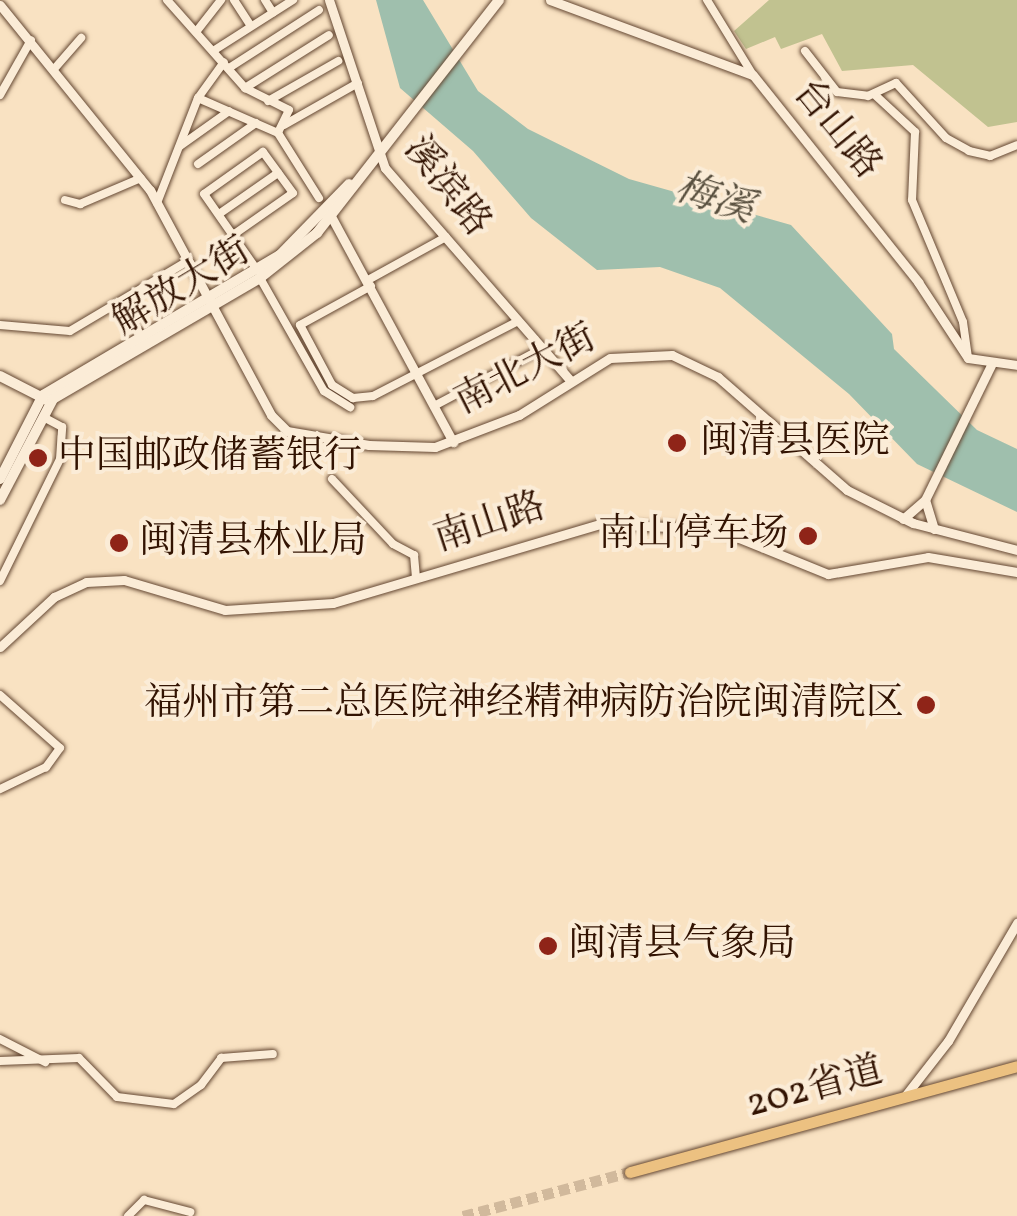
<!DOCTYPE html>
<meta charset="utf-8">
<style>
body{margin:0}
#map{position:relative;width:1017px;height:1216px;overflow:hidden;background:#f9e2c2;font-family:Vollkorn,"Noto Serif SC",serif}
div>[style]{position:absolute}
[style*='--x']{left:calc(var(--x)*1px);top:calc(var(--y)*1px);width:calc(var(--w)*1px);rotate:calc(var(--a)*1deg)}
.green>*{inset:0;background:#c1c290}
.water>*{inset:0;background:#9fbfad}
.primary-tunnel>*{height:11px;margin-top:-5.5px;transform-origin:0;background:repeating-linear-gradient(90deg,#d1b99c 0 11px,transparent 0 16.5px)}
.roads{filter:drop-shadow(0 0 2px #644732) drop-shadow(0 0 2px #644732)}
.minor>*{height:8px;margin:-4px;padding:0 4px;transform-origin:4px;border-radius:4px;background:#fbecd7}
.tertiary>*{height:9px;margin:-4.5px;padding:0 4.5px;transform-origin:4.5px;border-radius:4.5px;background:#fbecd7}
.secondary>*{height:10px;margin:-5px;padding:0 5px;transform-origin:5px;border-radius:5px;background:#fbecd7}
.primary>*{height:11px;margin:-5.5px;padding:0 5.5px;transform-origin:5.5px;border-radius:5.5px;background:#ecc181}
.dots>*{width:28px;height:28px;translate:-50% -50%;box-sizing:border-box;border:5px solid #fbecd7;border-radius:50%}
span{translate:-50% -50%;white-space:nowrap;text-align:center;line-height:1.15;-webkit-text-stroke:8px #fbecd7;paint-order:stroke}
.street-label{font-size:38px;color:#321302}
.poi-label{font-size:38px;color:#321302}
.left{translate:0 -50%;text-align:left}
.right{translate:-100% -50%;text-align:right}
.water-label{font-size:40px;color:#584f3e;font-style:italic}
</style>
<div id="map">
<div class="green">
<div style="clip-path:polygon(769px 0,1017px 0,1017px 122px,988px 127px,913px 65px,842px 71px,822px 34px,781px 49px,775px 37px,746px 49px,734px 31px)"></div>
</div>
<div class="water">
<div style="clip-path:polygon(376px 0,423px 0,478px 91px,528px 129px,629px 179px,791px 225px,892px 334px,894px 349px,977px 430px,1017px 449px,1017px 512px,917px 464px,849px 394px,720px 288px,660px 267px,597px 270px,531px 218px,473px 151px,400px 88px)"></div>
</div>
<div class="primary-tunnel">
<div style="--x:463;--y:1216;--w:173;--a:-14.8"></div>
</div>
<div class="roads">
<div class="minor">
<div style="--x:167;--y:0;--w:118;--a:48.4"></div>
<div style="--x:245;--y:88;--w:49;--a:26.6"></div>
<div style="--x:289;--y:110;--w:25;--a:116"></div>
<div style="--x:278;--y:133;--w:77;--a:57.8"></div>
<div style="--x:234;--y:0;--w:31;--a:57"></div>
<div style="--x:265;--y:0;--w:15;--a:58"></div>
<div style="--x:707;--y:0;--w:88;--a:58.5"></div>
<div style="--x:196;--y:32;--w:41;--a:-52"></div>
<div style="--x:213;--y:51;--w:95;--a:-32.5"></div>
<div style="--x:805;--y:51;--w:52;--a:52"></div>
<div style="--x:837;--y:92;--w:31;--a:7"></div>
<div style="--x:868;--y:96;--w:31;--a:-25"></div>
<div style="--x:896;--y:83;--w:74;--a:47.7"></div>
<div style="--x:946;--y:138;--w:26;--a:29"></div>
<div style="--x:969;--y:151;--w:22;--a:13"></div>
<div style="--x:990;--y:156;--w:29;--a:-22"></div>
<div style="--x:55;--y:68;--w:40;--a:-49"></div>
<div style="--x:229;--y:68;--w:107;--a:-32.8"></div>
<div style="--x:245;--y:88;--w:99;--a:-32.2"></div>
<div style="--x:874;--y:94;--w:56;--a:42.8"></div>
<div style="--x:915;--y:132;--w:68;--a:92.5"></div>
<div style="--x:912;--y:200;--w:132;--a:67.3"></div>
<div style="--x:963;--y:322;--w:36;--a:82"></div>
<div style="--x:0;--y:95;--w:63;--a:-60.6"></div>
<div style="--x:198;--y:98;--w:87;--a:23.6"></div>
<div style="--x:268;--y:101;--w:81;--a:-29.7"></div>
<div style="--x:284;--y:125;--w:85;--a:-29.6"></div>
<div style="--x:180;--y:146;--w:60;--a:-35.5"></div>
<div style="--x:198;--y:164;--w:71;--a:-35.3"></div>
<div style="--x:65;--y:200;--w:16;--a:15"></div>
<div style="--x:80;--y:204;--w:66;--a:-23.1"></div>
<div style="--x:157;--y:203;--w:113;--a:-68.7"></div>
<div style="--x:198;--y:98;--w:44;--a:-54.2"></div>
<div style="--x:219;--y:214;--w:72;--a:-34.8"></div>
<div style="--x:233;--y:235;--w:73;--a:-35"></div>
<div style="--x:293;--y:193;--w:51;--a:-126.2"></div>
<div style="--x:263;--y:152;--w:72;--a:144.6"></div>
<div style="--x:204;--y:194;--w:93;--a:55.1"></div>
<div style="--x:260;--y:278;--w:130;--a:60.5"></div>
<div style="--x:324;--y:391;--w:31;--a:32"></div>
<div style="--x:368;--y:280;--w:89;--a:-28.9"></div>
<div style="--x:371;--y:286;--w:81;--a:151.2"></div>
<div style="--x:300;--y:325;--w:68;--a:61.9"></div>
<div style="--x:332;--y:385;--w:25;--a:32"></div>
<div style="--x:353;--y:398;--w:20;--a:-6"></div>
<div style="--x:373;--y:396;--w:163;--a:-27.3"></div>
<div style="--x:122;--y:302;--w:41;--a:60.9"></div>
<div style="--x:0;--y:325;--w:70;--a:4.9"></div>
<div style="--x:70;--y:331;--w:137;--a:-30.7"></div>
<div style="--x:434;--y:406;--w:123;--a:-28"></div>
<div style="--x:332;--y:479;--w:89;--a:46.8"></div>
<div style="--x:393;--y:544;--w:24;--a:28"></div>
<div style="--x:414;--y:555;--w:24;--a:85"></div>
<div style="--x:0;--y:581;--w:136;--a:-63.8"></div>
<div style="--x:60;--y:459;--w:32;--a:-86"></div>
<div style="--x:62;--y:427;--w:17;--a:-152"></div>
<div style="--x:0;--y:695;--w:80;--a:41.5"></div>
<div style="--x:60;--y:748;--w:24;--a:126"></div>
<div style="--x:46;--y:767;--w:51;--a:154.4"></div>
<div style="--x:0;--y:1039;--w:51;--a:27.1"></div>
<div style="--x:0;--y:1061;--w:79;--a:-2.2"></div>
<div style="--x:79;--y:1058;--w:54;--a:45.7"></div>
<div style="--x:117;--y:1097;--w:57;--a:7"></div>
<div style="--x:174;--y:1104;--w:33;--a:-35"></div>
<div style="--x:201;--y:1085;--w:34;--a:-53"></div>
<div style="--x:221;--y:1058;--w:52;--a:-4.4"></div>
<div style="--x:128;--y:1216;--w:23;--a:-45"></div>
<div style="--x:144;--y:1200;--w:48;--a:14.6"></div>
</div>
<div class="tertiary">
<div style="--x:329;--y:0;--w:177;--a:71.6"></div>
<div style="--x:385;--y:168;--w:283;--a:48.9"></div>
<div style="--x:550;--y:0;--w:216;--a:20.3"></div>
<div style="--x:753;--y:75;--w:265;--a:51.4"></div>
<div style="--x:918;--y:282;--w:91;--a:56.7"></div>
<div style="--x:968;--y:358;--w:49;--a:8.1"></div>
<div style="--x:0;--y:5;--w:238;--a:51"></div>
<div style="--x:150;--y:190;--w:255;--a:61.7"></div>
<div style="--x:271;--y:415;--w:23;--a:45"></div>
<div style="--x:287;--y:431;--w:83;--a:9.7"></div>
<div style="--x:369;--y:445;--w:66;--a:1.7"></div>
<div style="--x:435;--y:447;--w:90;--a:-20.9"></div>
<div style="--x:519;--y:415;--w:107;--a:-32.1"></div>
<div style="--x:610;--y:358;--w:62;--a:-2.8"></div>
<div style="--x:672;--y:355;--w:51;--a:25.6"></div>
<div style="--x:718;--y:377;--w:171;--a:41.2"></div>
<div style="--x:847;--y:490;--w:74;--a:26.6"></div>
<div style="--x:913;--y:523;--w:107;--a:14.6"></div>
<div style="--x:332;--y:218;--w:255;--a:61.6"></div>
<div style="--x:903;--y:519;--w:29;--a:-41"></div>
<div style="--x:934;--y:529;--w:30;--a:-107"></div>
<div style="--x:925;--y:500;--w:153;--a:-63.9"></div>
<div style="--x:0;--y:647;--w:74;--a:-42.8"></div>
<div style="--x:54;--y:597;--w:35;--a:-25"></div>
<div style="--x:86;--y:582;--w:38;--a:-3"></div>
<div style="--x:124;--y:580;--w:105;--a:16.5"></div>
<div style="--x:225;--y:610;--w:108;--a:-3.7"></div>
<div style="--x:333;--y:603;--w:277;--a:-16.5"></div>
<div style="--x:599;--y:524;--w:118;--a:2.4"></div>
<div style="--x:717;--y:529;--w:120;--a:22.1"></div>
<div style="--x:828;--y:574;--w:101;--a:-9.6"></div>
<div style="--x:928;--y:557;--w:90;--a:9.6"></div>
<div style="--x:905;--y:1096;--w:70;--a:-52"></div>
<div style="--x:948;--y:1041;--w:137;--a:-59.7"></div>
</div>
<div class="secondary">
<div style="--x:0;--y:376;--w:53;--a:27.1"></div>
<div style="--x:0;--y:479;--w:94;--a:-62.9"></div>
<div style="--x:43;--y:395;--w:275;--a:-30.6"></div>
<div style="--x:280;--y:255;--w:99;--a:-45.8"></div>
<div style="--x:0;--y:500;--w:114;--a:-62.3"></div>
<div style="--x:53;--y:399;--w:240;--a:-30.3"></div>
<div style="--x:260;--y:278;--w:73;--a:-38.3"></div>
<div style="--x:317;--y:233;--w:296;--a:-52"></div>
</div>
<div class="primary">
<div style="--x:630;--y:1172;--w:401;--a:-15.3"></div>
</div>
</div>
<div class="dots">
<div style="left:677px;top:443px;background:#8f2418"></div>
<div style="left:38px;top:458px;background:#8f2418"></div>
<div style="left:808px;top:536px;background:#8f2418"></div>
<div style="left:119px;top:543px;background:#8f2418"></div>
<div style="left:926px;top:705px;background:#8f2418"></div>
<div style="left:548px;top:946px;background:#8f2418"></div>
</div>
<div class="street-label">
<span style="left:836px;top:130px;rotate:51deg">台山路</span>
<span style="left:446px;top:187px;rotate:52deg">溪滨路</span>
<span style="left:182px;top:288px;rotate:-31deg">解放大街</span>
<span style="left:526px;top:371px;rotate:-27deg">南北大街</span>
<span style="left:490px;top:524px;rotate:-18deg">南山路</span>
<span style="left:815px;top:1089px;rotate:-15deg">202省道</span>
</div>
<div class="poi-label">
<span class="left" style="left:700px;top:443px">闽清县医院</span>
<span class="left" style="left:58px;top:458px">中国邮政储蓄银行</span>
<span class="right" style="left:788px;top:536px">南山停车场</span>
<span class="left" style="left:139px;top:543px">闽清县林业局</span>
<span class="right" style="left:904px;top:705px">福州市第二总医院神经精神病防治院闽清院区</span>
<span class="left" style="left:568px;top:946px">闽清县气象局</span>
</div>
<div class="water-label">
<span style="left:714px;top:200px;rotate:18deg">梅溪</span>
</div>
</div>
